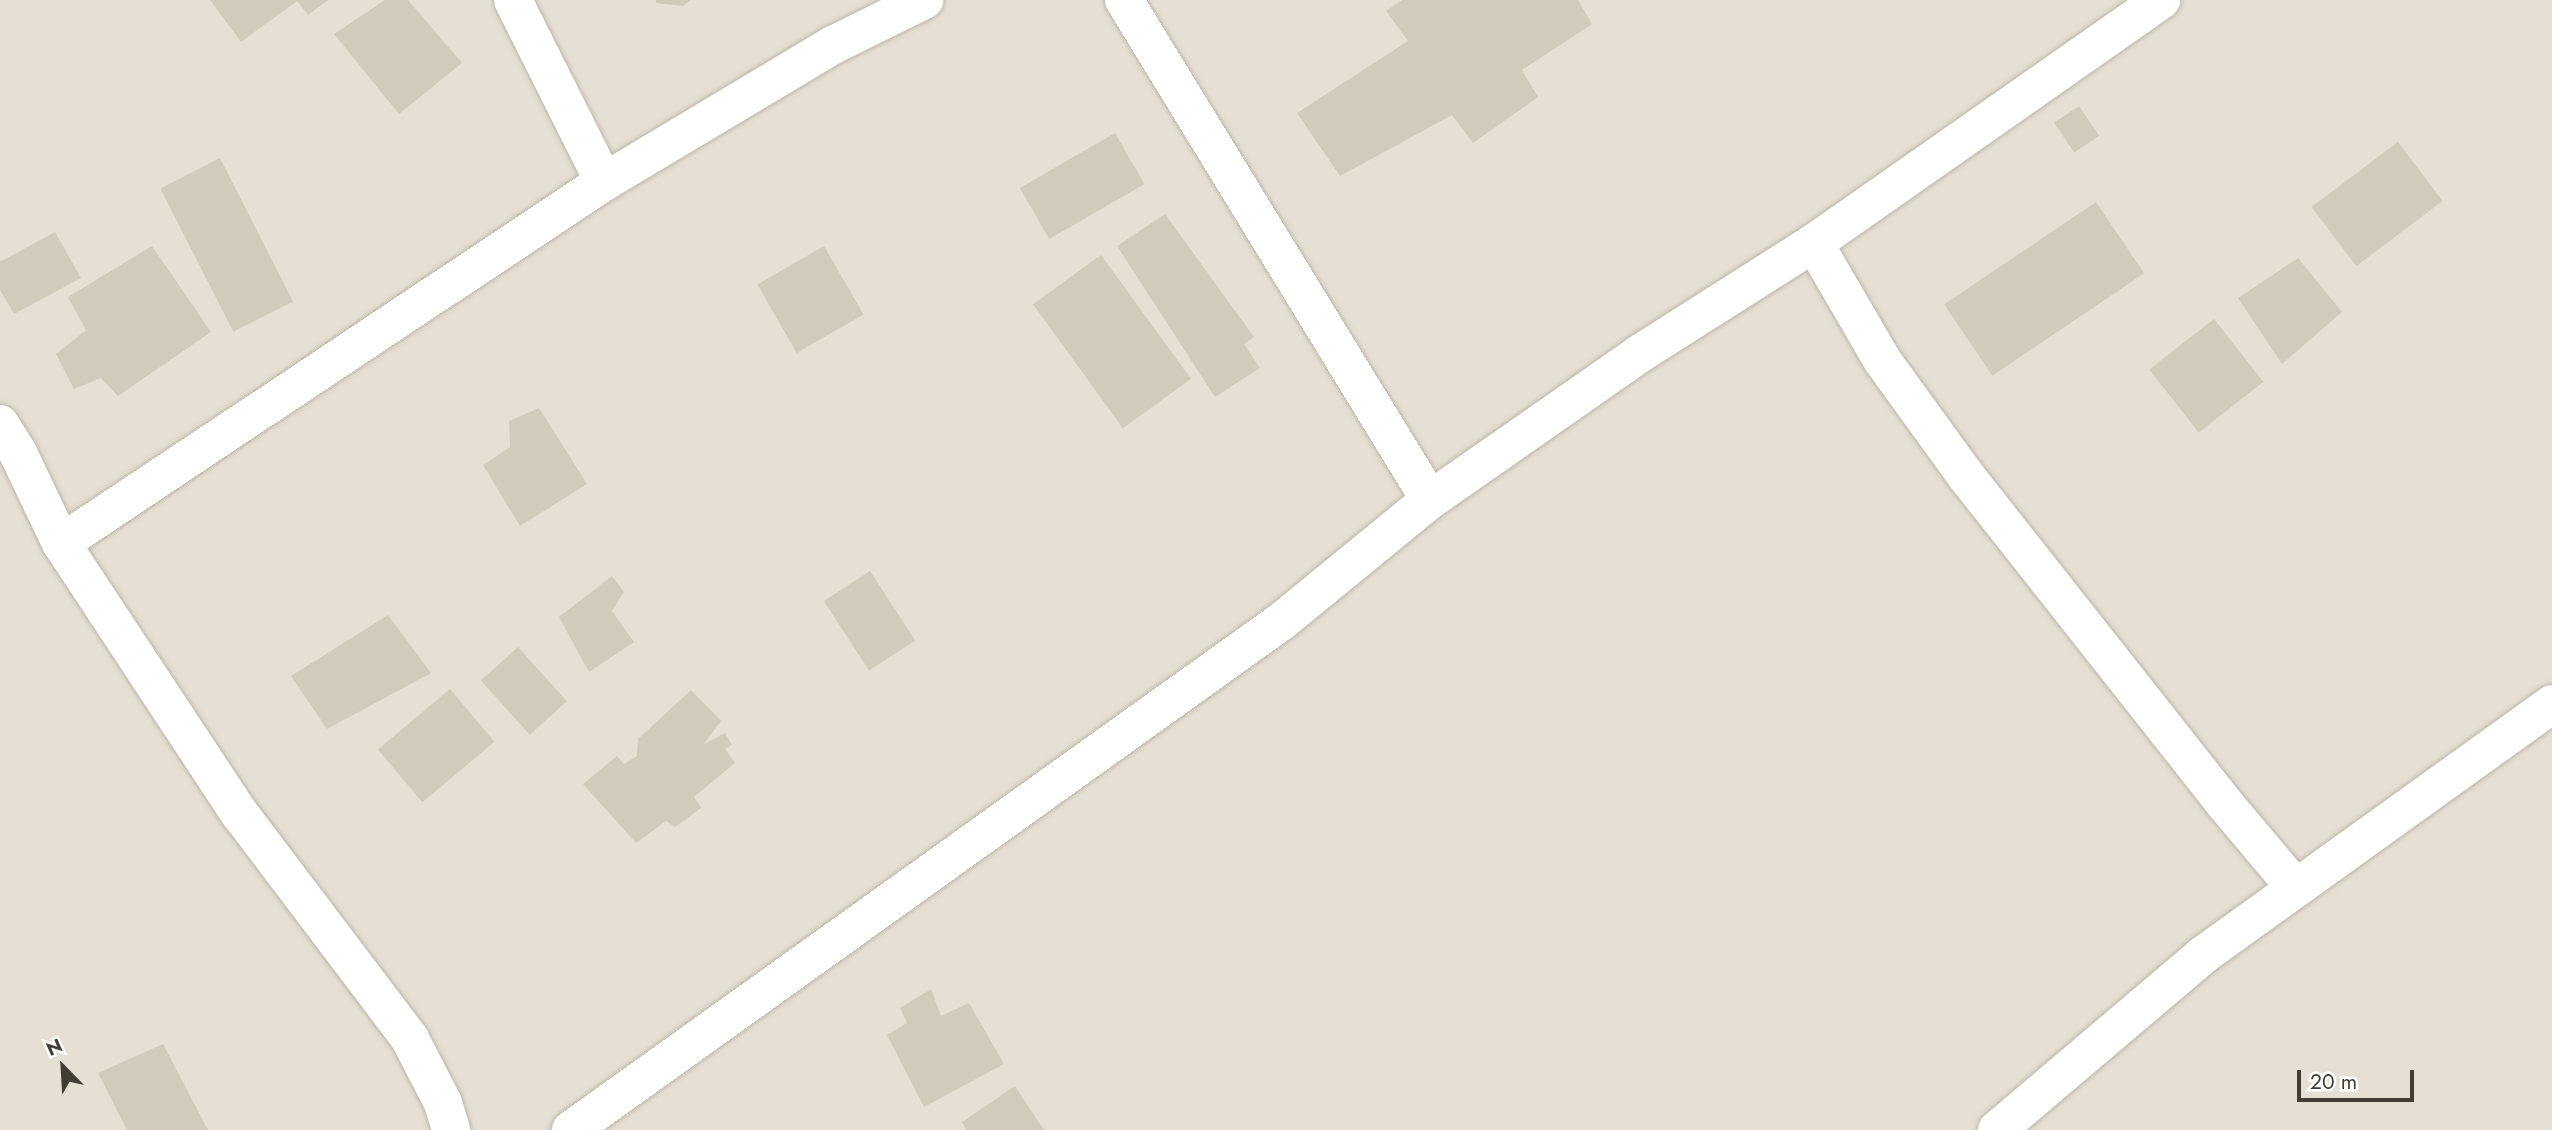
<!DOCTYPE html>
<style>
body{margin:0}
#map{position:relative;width:2552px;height:1130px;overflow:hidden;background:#f1eee5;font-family:Jost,sans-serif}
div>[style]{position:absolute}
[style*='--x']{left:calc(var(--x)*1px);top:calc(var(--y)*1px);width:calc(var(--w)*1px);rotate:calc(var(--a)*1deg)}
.residential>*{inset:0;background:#e5e0d3;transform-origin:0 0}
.building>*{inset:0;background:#d2cabb;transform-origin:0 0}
.roads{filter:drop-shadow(0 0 2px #bcb6a8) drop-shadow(0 0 2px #bcb6a8)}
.street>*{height:38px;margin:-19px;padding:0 19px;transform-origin:19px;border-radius:19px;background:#fff}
span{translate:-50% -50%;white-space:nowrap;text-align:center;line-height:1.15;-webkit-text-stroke:7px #fff;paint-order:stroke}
.north{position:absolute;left:28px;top:1032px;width:70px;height:70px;-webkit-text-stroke:5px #fff;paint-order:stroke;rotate:336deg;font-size:19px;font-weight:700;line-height:28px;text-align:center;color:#433e35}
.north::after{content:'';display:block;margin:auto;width:24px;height:32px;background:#433e35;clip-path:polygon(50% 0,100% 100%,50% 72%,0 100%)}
.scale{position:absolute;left:2297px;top:1070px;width:117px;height:32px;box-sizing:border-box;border:4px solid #433e35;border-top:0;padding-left:9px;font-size:21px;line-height:24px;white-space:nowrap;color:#433e35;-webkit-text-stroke:5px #fff;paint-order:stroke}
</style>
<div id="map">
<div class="residential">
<div style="left:0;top:0;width:2552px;height:1130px"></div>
</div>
<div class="building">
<div style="clip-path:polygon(210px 0,328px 0,308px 15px,297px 1px,241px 42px)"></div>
<div style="clip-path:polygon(385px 0,408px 0,462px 63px,399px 114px,334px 34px)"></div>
<div style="clip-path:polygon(656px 0,691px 0,683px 6px,656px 3px)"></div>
<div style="clip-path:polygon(1402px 0,1578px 0,1592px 24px,1522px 70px,1538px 97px,1473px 143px,1452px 115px,1340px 176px,1297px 113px,1408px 41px,1386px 11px)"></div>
<div style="left:2079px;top:106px;width:36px;height:30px;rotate:56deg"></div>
<div style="left:1115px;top:133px;width:59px;height:110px;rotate:60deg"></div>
<div style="left:2398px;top:142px;width:74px;height:108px;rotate:53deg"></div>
<div style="left:220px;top:158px;width:161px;height:67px;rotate:63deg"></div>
<div style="left:2096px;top:202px;width:86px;height:183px;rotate:56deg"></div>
<div style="clip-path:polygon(1165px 214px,1254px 337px,1244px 344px,1260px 368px,1215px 397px,1117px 246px)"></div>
<div style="clip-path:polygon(55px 232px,81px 278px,14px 314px,0 290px,0 262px)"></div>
<div style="clip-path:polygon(152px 246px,211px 332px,118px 396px,101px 378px,74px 389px,56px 354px,86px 330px,68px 297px)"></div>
<div style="left:824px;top:246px;width:79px;height:77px;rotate:60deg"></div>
<div style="left:1101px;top:255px;width:153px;height:84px;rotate:54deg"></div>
<div style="clip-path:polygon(2298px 258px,2342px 312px,2282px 364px,2238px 298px)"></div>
<div style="left:2214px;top:319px;width:80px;height:82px;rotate:52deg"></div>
<div style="clip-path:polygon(539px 408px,587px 484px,520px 526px,483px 465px,510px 447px,509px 421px)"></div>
<div style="left:870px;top:571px;width:83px;height:55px;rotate:57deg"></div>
<div style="clip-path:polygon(612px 576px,624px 592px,612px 611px,634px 642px,589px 672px,559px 617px)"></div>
<div style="clip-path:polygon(388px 615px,431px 673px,327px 729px,291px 676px)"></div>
<div style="left:518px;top:647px;width:73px;height:50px;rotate:48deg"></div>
<div style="left:450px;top:689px;width:69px;height:94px;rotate:50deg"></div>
<div style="clip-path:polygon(691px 690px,721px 721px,703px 745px,725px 733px,732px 745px,725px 749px,735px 763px,694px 797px,701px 808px,675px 827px,666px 821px,636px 843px,583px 784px,617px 756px,624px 764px,637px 756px,638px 739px)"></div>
<div style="clip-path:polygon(931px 989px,941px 1016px,969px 1003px,1004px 1064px,924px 1107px,887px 1035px,907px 1023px,900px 1008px)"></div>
<div style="clip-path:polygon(163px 1044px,208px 1130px,127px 1130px,98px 1073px)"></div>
<div style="clip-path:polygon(1015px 1086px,1044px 1130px,966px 1130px,962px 1122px)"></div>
</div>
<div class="roads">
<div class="street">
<div style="--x:1124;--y:0;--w:586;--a:58.53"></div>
<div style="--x:604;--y:182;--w:267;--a:-30.9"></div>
<div style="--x:833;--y:45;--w:102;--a:-26.3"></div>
<div style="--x:1814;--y:243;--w:135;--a:59.8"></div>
<div style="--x:1882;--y:360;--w:143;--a:54.1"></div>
<div style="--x:1966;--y:476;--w:418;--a:51.7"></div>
<div style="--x:2225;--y:804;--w:109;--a:49.9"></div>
<div style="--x:0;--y:424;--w:34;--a:58"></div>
<div style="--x:18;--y:453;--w:100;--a:64.5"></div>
<div style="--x:61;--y:543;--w:325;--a:56.6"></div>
<div style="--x:240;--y:814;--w:282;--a:52.9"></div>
<div style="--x:410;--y:1039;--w:72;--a:62.7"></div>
<div style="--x:443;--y:1103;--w:28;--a:73"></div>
<div style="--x:61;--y:543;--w:652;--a:-33.62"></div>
<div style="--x:604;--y:182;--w:203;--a:-116.6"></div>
<div style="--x:571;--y:1130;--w:874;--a:-35.6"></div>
<div style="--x:1282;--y:621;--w:191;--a:-39.3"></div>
<div style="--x:1430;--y:500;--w:255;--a:-34.9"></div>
<div style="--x:1639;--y:354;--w:207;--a:-32.4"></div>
<div style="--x:1814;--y:243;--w:424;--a:-35"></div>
<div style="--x:1997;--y:1130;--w:270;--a:-40.3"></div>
<div style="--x:2203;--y:955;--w:430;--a:-35.7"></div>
</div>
</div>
<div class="north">N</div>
<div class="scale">20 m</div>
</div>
